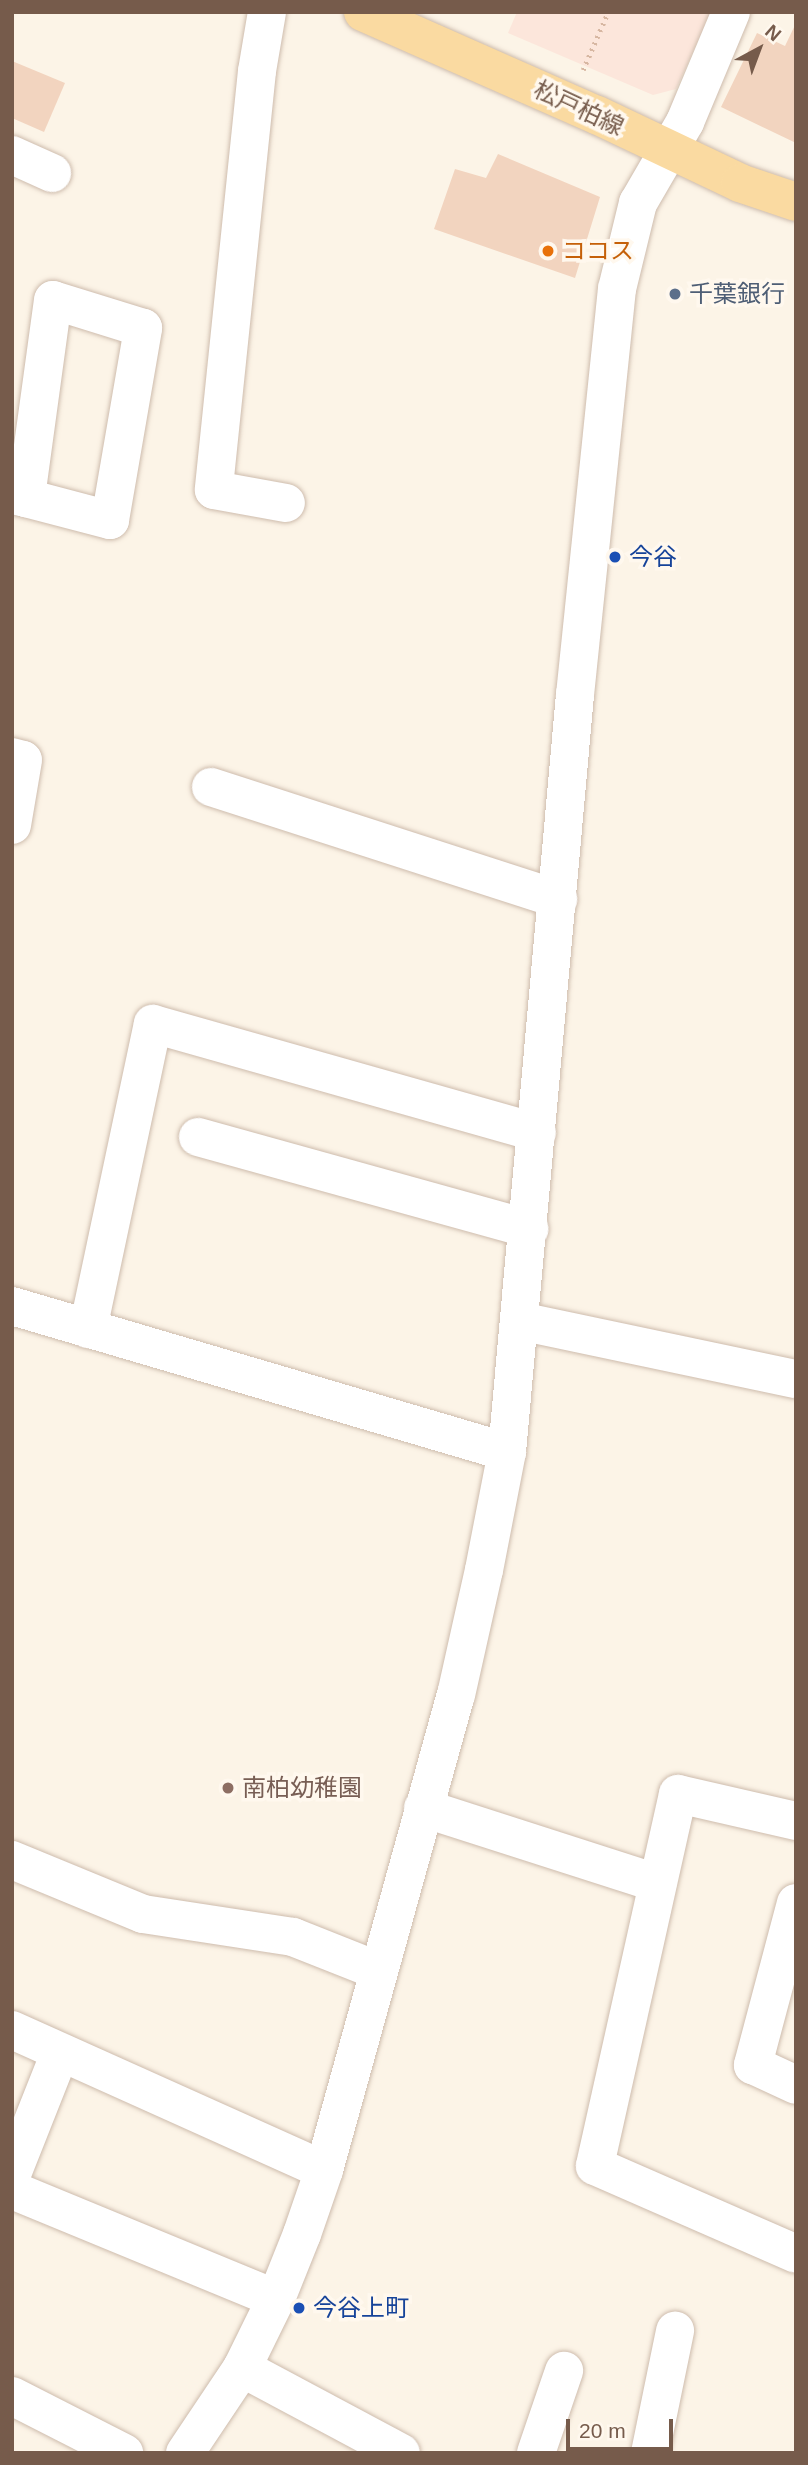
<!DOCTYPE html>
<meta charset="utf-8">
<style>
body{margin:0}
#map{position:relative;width:808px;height:2465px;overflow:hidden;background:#fcf4e7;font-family:Arial,"Noto Sans JP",sans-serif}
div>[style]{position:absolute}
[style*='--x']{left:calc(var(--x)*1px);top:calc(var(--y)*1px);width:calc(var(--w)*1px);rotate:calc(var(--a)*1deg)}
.commercial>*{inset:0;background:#fce6db}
.building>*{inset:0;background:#f2d4bf}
.path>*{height:4.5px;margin-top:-2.25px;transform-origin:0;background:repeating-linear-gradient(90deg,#d7b7a2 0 2px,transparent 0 7px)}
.roads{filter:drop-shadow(0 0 2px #cebcad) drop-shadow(0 0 2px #cebcad)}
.minor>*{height:38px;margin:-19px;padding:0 19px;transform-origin:19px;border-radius:19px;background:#fff}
.major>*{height:38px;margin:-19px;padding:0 19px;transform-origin:19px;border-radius:19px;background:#fadaa1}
.dots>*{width:19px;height:19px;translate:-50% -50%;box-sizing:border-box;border:4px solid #fff8ee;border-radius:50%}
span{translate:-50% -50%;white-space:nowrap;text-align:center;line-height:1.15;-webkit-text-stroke:7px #fff8ee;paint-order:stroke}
.street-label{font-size:24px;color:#765b4b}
.food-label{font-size:24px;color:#c56008}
.left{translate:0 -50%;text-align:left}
.service-label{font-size:24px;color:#4e5e75}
.transit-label{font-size:24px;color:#164399}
.education-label{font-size:24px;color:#785e54}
.frame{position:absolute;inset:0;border:14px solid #765b4b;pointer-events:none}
.north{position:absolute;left:724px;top:14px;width:70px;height:70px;-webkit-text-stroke:5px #fff8ee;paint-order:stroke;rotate:41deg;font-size:19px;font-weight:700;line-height:28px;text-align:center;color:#765b4b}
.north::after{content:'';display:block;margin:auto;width:24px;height:32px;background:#765b4b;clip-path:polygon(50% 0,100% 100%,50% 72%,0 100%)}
.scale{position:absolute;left:566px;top:2419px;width:107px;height:32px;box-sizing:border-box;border:4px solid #765b4b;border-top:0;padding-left:9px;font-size:21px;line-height:24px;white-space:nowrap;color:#765b4b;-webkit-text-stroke:5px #fff8ee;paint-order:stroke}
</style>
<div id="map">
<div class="commercial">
<div style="clip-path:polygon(517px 12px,711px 12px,676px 89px,653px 95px,508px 33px)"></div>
</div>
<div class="building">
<div style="clip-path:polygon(796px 23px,796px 143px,721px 107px,757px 33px,785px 46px)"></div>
<div style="clip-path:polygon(12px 61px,65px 83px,44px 132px,12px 118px)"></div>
<div style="clip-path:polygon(498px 154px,600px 197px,575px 278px,434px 229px,455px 169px,486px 178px)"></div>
</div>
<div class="path">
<div style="--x:583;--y:70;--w:63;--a:-66.7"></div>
</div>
<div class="roads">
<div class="minor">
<div style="--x:267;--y:12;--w:60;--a:99.6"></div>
<div style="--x:257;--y:71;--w:421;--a:95.9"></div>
<div style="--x:214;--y:490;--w:73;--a:10.2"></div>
<div style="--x:12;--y:155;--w:44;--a:24.2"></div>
<div style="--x:12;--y:495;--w:14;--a:12"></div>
<div style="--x:26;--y:498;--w:87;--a:14.7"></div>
<div style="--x:110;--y:520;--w:195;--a:-80.2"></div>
<div style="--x:143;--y:328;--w:94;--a:-162.7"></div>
<div style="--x:53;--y:300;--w:200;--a:97.8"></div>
<div style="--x:12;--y:757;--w:11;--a:15"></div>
<div style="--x:23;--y:760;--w:66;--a:99.6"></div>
<div style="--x:211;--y:787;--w:365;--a:17.9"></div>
<div style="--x:198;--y:1137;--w:344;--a:15.5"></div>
<div style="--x:12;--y:1306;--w:516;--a:16.43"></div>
<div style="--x:520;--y:1321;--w:282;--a:11.9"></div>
<div style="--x:88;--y:1329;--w:312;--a:-78"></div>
<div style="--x:153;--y:1024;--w:399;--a:15.8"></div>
<div style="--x:423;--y:1808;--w:246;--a:17.8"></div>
<div style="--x:796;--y:1821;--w:121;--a:-167.1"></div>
<div style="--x:678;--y:1794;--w:381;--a:102.6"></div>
<div style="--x:595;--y:2166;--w:219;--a:23.6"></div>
<div style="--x:12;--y:1860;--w:142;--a:22.4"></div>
<div style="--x:143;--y:1914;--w:152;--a:8.7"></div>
<div style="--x:293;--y:1937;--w:92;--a:21.6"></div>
<div style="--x:796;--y:1903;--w:168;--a:104.9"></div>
<div style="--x:753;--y:2065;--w:47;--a:24.9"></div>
<div style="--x:12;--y:2030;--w:342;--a:24.2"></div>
<div style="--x:12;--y:2174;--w:130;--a:-68.4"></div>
<div style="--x:12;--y:2190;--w:286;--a:22.4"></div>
<div style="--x:242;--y:2368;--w:180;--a:28.1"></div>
<div style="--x:12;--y:2396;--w:126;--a:27"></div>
<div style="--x:185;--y:2453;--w:102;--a:-56.2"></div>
<div style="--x:242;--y:2368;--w:77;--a:-63.8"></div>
<div style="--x:276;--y:2299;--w:70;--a:-68.2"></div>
<div style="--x:302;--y:2234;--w:68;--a:-71"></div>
<div style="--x:324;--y:2170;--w:493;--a:-74.5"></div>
<div style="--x:456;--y:1695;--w:128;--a:-77.4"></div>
<div style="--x:484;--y:1570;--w:120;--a:-79"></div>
<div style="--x:507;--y:1452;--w:760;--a:-84.87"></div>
<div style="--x:575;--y:695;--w:408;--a:-84.1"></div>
<div style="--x:617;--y:289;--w:89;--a:-76.3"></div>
<div style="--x:638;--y:203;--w:94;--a:-59.9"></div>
<div style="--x:685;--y:122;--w:119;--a:-67.3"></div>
<div style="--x:536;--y:2453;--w:87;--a:-71.1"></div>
<div style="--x:650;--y:2453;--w:125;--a:-78.4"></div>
</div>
<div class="major">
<div style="--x:363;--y:12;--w:256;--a:23.8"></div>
<div style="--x:597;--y:115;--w:158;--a:25.4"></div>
<div style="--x:740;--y:183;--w:59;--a:18.7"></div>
</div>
</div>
<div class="dots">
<div style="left:548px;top:251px;background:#e8710a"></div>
<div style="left:675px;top:294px;background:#5c6f8a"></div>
<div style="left:615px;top:557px;background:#1a4fb4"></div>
<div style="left:228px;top:1788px;background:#8d6e63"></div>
<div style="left:299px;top:2308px;background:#1a4fb4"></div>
</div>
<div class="street-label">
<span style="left:579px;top:108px;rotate:25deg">松戸柏線</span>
</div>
<div class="food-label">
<span class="left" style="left:562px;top:251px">ココス</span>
</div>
<div class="service-label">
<span class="left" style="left:689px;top:294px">千葉銀行</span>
</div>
<div class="transit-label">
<span class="left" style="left:629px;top:557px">今谷</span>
<span class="left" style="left:313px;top:2308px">今谷上町</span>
</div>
<div class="education-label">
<span class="left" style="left:242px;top:1788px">南柏幼稚園</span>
</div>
<div class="frame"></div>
<div class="north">N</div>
<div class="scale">20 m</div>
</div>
